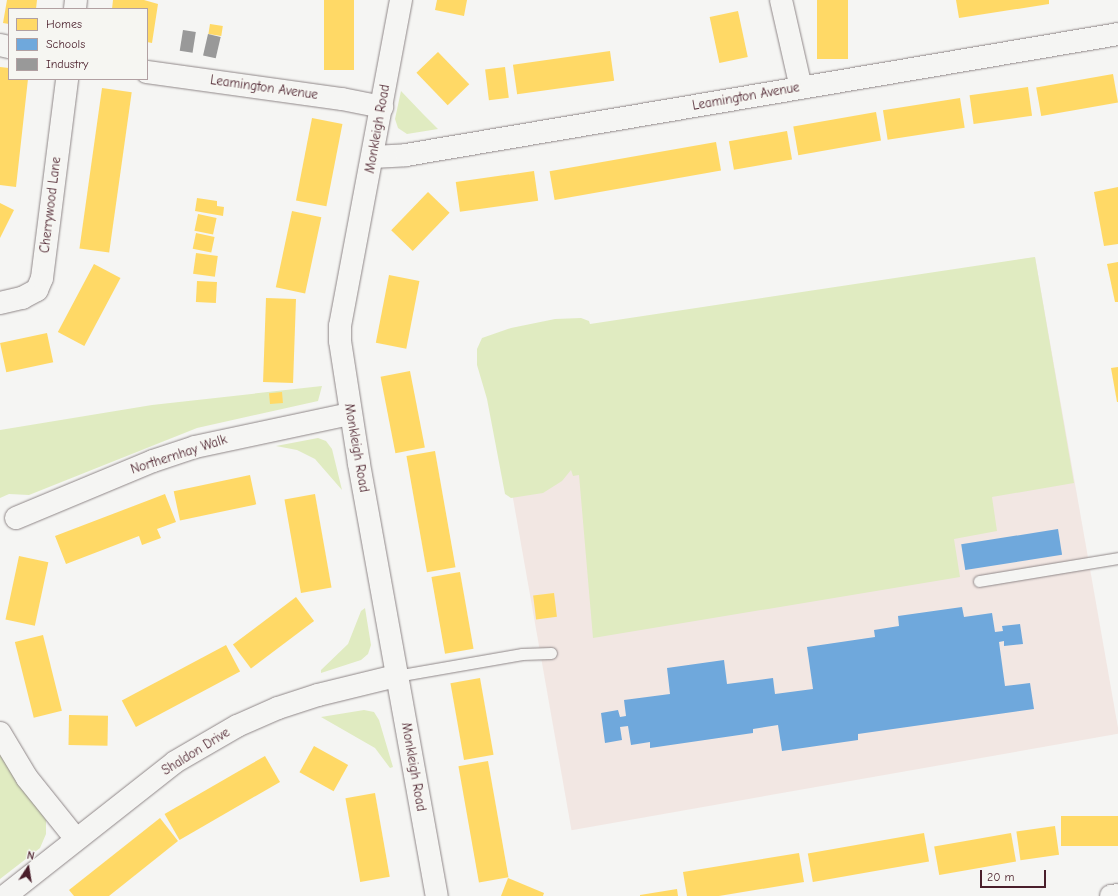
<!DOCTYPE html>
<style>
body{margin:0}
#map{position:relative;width:1118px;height:896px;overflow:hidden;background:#f5f5f3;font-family:"Comic Neue",sans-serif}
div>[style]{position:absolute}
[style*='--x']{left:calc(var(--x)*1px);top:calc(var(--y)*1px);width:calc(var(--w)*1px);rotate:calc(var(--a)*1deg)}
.built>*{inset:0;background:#f2e7e3;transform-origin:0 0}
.green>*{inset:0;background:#e0ebc1}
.homes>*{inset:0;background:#ffd966;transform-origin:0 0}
.schools>*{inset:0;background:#6fa8dc;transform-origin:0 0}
.industry>*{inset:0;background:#999;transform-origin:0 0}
.roads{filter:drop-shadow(0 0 1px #8f8788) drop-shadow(0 0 1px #8f8788)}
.service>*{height:11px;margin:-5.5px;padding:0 5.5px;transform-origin:5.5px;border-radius:5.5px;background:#f5f5f3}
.minor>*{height:22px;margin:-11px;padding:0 11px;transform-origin:11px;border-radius:11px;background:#f5f5f3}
.tertiary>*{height:22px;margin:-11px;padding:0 11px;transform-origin:11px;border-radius:11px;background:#f5f5f3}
span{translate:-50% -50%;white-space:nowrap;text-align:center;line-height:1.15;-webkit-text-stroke:4px #f6f6f2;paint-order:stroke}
.street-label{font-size:13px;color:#4a1f2b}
.legend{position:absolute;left:8px;top:8px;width:140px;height:72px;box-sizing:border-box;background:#f6f6f2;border:1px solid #b1a0a2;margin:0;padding:5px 7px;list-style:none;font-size:12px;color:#4a1f2b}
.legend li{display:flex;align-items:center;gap:8px;height:20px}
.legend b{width:20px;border:1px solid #b1a0a2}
.north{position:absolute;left:8px;top:848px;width:40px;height:40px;-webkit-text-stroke:3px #f6f6f2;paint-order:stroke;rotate:12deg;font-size:11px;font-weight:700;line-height:16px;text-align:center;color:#4a1f2b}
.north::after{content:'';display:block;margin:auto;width:14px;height:18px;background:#4a1f2b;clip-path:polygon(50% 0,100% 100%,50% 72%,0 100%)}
.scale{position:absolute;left:980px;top:870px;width:66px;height:18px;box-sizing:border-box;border:2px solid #4a1f2b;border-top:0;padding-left:5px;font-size:12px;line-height:14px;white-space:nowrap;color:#4a1f2b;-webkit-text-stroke:3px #f6f6f2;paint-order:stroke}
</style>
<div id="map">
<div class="built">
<div style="left:1035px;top:257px;width:484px;height:556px;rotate:80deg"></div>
</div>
<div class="green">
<div style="clip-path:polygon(401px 91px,423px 114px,438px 129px,407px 134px,398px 128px,395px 119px)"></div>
<div style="clip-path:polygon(1035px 257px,1074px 483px,992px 497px,997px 531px,954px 539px,960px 577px,593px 638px,579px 475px,573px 476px,571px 470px,562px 481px,543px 493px,511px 498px,505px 494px,487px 399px,477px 365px,477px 349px,482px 338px,511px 328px,555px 319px,581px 318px,589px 321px,590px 324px)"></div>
<div style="clip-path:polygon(322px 386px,318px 401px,197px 428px,29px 495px,9px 494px,0 498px,0 430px,152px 405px)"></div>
<div style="clip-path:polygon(318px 438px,326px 441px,332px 449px,342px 490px,315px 459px,297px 450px,276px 446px)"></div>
<div style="clip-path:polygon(365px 608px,371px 645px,368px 654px,361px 660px,321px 673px,321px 670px,348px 644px,361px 611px)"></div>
<div style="clip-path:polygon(364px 710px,374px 712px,379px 720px,393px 767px,390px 768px,375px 748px,321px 717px)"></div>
<div style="clip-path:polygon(0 746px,14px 773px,46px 820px,46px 834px,40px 848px,0 879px)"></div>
</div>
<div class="homes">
<div style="clip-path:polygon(7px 0,37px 0,36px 9px,9px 9px,9px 24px,3px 23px)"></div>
<div style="clip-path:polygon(113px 0,144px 0,158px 4px,152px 43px,147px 42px,147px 9px,112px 9px)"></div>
<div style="left:324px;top:0;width:30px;height:70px"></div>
<div style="clip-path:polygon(437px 0,467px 0,464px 16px,435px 10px)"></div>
<div style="left:817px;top:0;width:31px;height:59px"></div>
<div style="clip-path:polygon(956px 0,1049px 0,1049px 4px,959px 18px)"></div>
<div style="left:738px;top:11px;width:47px;height:29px;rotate:78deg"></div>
<div style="left:210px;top:24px;width:13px;height:10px;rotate:9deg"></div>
<div style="left:610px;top:51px;width:30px;height:98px;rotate:82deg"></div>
<div style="left:438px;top:52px;width:45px;height:30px;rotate:46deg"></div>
<div style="clip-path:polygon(0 67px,9px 68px,9px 79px,28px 79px,16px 187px,0 185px)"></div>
<div style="left:505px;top:67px;width:31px;height:20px;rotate:83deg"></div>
<div style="left:1113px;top:74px;width:29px;height:78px;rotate:80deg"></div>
<div style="left:1028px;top:87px;width:29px;height:59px;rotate:82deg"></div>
<div style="left:102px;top:88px;width:30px;height:162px;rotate:8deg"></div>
<div style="left:960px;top:98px;width:30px;height:78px;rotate:81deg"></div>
<div style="left:876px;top:112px;width:29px;height:84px;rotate:80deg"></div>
<div style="left:312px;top:118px;width:31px;height:84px;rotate:11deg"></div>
<div style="left:787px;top:131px;width:29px;height:59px;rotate:80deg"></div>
<div style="left:716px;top:142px;width:29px;height:169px;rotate:80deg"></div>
<div style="left:534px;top:171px;width:30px;height:79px;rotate:82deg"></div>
<div style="clip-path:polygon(1118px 187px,1118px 244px,1104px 246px,1094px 192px)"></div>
<div style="left:428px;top:192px;width:30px;height:53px;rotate:44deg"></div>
<div style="clip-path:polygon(197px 198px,217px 201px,217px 206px,224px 207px,223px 216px,195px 211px)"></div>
<div style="clip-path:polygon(0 203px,14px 210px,0 238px)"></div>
<div style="left:292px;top:211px;width:30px;height:78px;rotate:12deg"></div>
<div style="left:198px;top:214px;width:19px;height:17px;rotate:12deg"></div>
<div style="left:196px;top:233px;width:19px;height:16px;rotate:12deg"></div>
<div style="left:196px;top:253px;width:22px;height:21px;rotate:8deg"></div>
<div style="clip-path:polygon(1118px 262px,1118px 302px,1115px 302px,1107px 264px)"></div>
<div style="left:94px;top:264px;width:30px;height:77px;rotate:28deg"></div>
<div style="left:389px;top:275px;width:31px;height:69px;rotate:11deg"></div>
<div style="left:197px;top:281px;width:20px;height:21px;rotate:3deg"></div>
<div style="left:266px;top:298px;width:30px;height:84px;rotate:2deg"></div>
<div style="left:47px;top:333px;width:30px;height:48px;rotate:78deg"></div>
<div style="clip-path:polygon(1118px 367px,1118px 402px,1117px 402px,1111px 368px)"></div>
<div style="left:410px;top:371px;width:78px;height:30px;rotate:79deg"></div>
<div style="left:282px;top:392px;width:11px;height:13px;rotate:85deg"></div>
<div style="left:435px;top:451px;width:118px;height:29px;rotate:80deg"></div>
<div style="left:250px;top:475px;width:30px;height:78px;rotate:78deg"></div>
<div style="clip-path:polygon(165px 494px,176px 522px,157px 529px,161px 538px,142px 545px,139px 536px,66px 564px,55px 536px)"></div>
<div style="left:315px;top:494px;width:95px;height:31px;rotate:80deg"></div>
<div style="left:19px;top:556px;width:30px;height:65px;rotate:12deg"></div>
<div style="left:460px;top:572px;width:78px;height:29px;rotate:80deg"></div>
<div style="left:554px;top:593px;width:24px;height:21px;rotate:83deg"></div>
<div style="left:296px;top:597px;width:30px;height:79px;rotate:53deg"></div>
<div style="left:43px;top:635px;width:78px;height:29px;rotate:76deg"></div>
<div style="left:226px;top:645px;width:30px;height:118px;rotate:62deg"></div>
<div style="left:480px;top:678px;width:78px;height:30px;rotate:80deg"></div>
<div style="left:69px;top:715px;width:39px;height:30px;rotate:1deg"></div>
<div style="left:314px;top:746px;width:39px;height:30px;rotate:29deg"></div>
<div style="left:265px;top:756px;width:30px;height:116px;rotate:60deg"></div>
<div style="left:488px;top:761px;width:118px;height:30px;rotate:80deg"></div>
<div style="left:375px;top:793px;width:85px;height:30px;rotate:80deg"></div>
<div style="left:1118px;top:816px;width:30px;height:57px;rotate:90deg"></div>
<div style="clip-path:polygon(160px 818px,178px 841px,109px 896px,74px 896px,69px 890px)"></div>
<div style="left:1055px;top:826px;width:29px;height:39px;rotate:82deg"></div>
<div style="left:924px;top:833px;width:29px;height:118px;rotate:80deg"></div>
<div style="left:1011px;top:833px;width:29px;height:78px;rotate:80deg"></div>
<div style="clip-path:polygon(799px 853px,804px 882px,719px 896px,687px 896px,683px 872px)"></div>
<div style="clip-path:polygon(508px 878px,544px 893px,543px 896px,501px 896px)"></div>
<div style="clip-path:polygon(677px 889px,678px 896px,640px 896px,640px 895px)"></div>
</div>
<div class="schools">
<div style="left:1058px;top:529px;width:26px;height:98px;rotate:81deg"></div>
<div style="clip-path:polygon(962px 607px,964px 617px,992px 613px,995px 632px,1003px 631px,1002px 626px,1020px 624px,1023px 644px,1004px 646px,1004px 641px,999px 642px,1005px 686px,1030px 683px,1034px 709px,858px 734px,858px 740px,782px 751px,778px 725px,753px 729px,753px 733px,650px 748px,650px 742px,631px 745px,628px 726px,620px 727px,622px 740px,605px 743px,601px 713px,618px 710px,620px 717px,626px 716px,624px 700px,670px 694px,667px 668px,724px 660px,727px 684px,773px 678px,775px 694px,813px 689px,807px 647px,875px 637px,874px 630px,899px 626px,898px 616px)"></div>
</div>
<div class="industry">
<div style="left:183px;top:30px;width:13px;height:21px;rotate:9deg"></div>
<div style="left:208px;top:34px;width:13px;height:22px;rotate:13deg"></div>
</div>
<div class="roads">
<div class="service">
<div style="--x:979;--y:581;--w:141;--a:-9.4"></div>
<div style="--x:396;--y:676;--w:128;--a:-9.9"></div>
<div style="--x:522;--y:654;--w:29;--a:-2"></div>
</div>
<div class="minor">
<div style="--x:401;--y:0;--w:332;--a:100.6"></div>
<div style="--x:340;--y:326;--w:15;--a:90"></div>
<div style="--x:340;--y:341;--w:124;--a:81.2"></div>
<div style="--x:359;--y:464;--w:439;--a:79.8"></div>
<div style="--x:781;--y:0;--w:90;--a:77.2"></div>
<div style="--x:75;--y:9;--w:9;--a:-84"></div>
<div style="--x:0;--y:45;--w:9;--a:13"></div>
<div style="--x:147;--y:72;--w:197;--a:7.9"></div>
<div style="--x:342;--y:99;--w:41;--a:11.3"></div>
<div style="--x:373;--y:157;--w:33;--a:-3"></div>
<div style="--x:406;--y:155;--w:722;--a:-9.64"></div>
<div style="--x:0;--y:303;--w:23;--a:-13"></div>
<div style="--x:22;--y:298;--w:17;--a:-28"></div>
<div style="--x:37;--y:290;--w:13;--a:-67"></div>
<div style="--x:42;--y:278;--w:201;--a:-82.8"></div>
<div style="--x:16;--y:518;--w:148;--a:-22.6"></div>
<div style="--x:153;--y:461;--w:44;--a:-18.4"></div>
<div style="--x:195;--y:447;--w:158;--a:-12"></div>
<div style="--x:0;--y:733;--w:52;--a:59"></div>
<div style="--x:27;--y:778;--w:78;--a:51.2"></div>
<div style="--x:5;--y:896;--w:216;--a:-38.2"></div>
<div style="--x:175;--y:762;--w:72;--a:-30.1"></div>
<div style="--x:237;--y:726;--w:45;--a:-23.7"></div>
<div style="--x:278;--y:708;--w:42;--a:-18"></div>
<div style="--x:318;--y:695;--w:80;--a:-13.7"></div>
</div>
<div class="tertiary">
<div style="--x:1111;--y:896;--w:7;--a:-8"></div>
</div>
</div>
<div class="street-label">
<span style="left:264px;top:88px;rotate:8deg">Leamington Avenue</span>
<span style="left:746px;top:97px;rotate:-10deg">Leamington Avenue</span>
<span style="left:378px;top:129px;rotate:-80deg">Monkleigh Road</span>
<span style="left:51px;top:205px;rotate:-83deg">Cherrywood Lane</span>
<span style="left:356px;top:448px;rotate:80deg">Monkleigh Road</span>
<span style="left:179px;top:455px;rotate:-18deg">Northernhay Walk</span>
<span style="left:196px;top:752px;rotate:-32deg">Shaldon Drive</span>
<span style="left:413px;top:767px;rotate:80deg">Monkleigh Road</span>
</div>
<ul class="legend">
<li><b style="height:11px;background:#ffd966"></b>Homes</li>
<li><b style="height:11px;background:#6fa8dc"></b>Schools</li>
<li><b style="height:11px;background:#999"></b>Industry</li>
</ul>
<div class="north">N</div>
<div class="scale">20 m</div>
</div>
